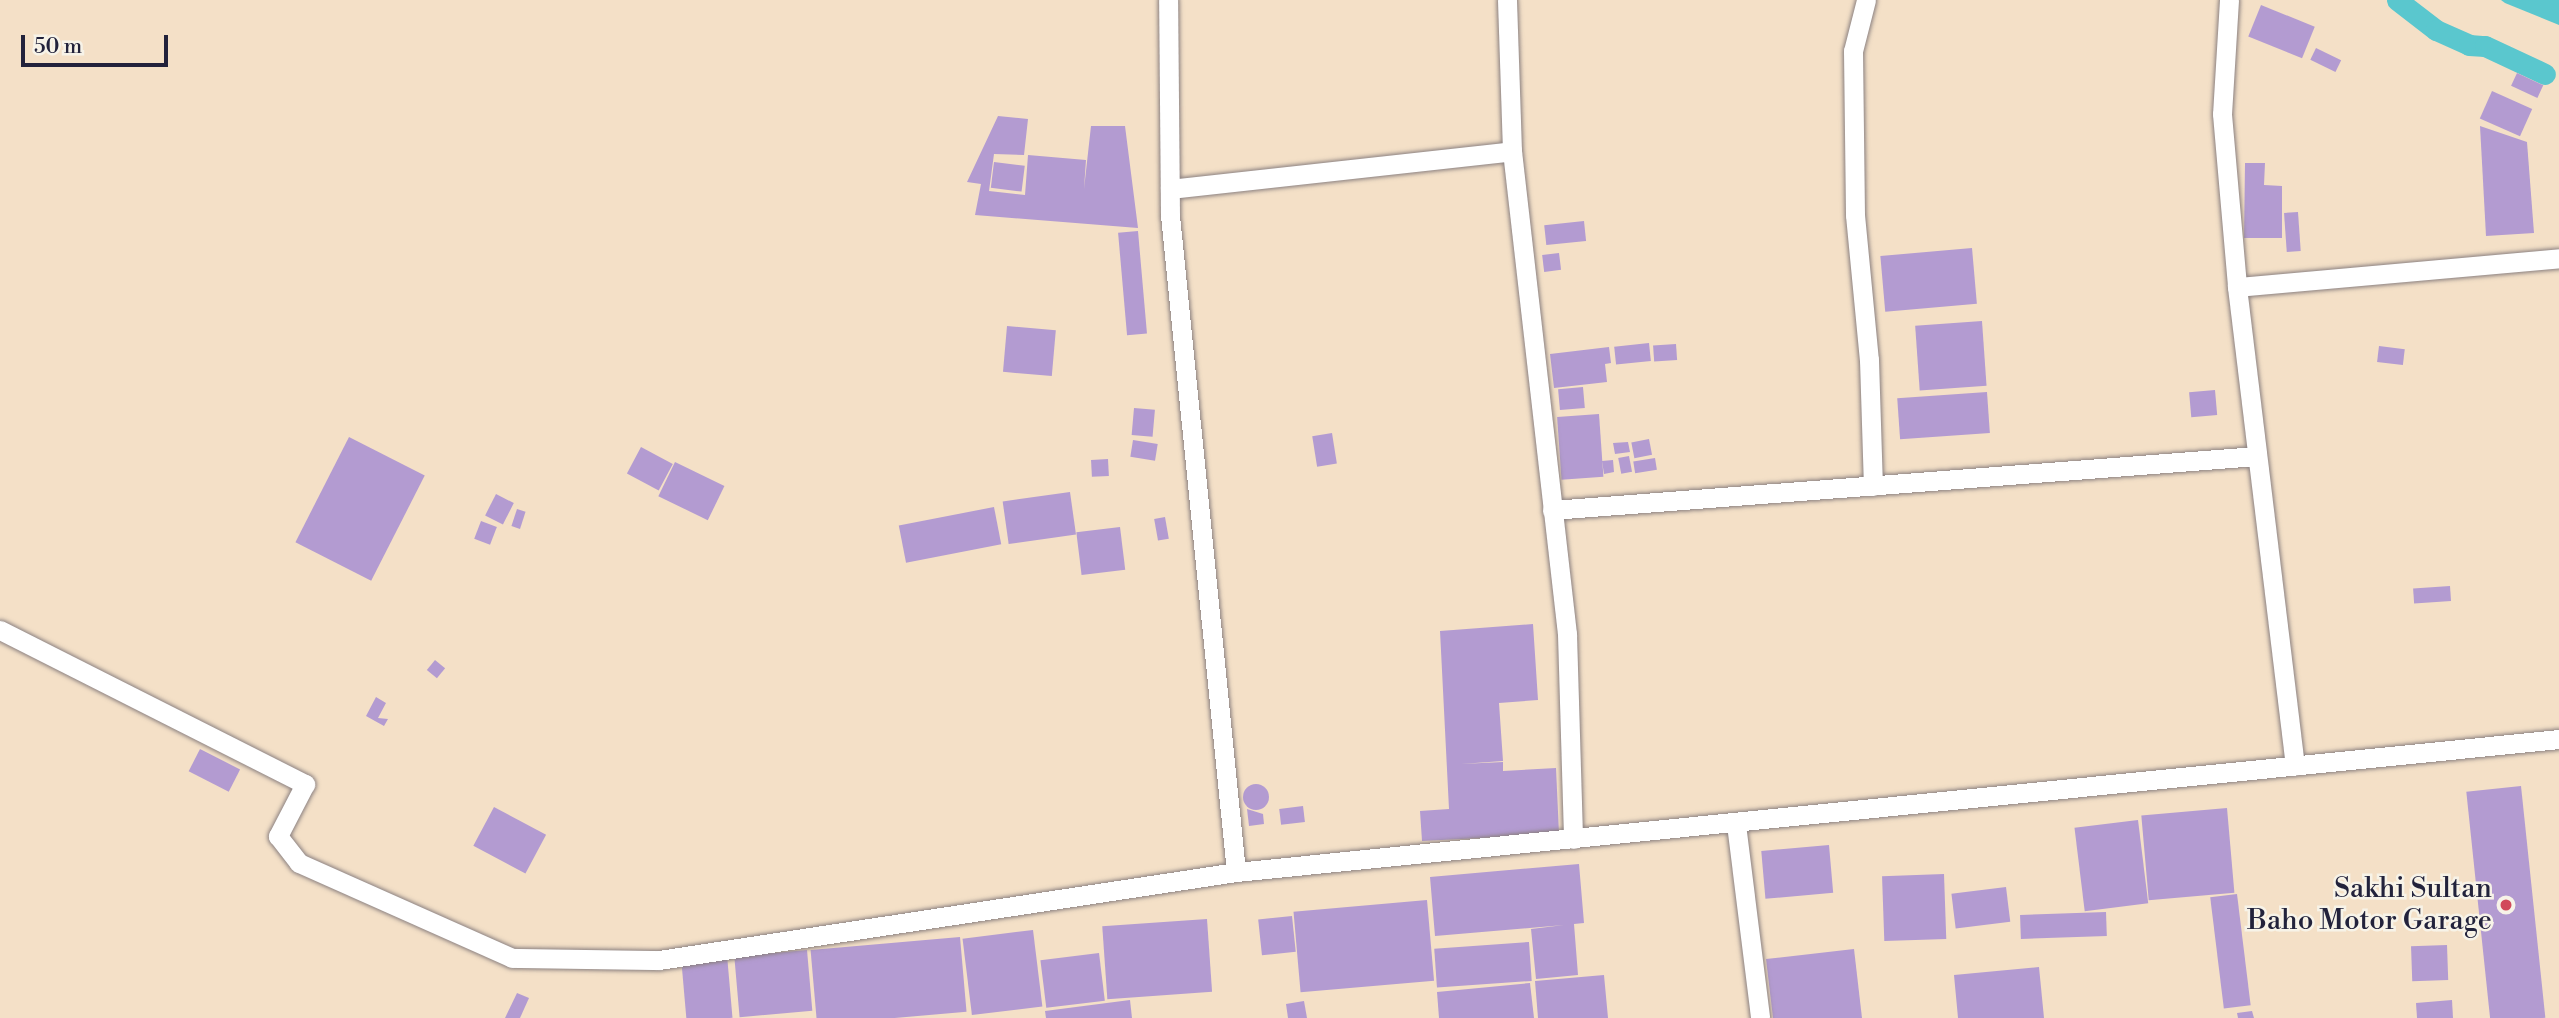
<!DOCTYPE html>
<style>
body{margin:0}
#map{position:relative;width:2559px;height:1018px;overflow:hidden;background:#f4e0c7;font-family:"Libre Bodoni",serif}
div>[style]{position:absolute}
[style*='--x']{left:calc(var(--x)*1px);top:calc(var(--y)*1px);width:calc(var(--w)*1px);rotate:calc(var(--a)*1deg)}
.water>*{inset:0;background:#5ac7ce}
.canal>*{height:21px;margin:-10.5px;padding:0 10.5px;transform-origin:10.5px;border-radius:10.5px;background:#5ac7ce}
.building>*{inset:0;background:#b39bd1;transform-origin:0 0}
.round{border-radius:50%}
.roads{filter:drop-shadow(0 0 2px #8b8181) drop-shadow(0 0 2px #8b8181)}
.street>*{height:19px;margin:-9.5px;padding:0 9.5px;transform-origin:9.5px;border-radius:9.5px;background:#fff}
.dots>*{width:19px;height:19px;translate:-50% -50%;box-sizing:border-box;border:4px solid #f7f3e8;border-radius:50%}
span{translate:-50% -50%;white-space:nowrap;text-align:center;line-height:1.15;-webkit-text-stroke:5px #f7f3e8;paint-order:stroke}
.poi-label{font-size:28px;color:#22223b}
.right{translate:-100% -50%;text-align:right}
.scale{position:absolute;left:21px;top:35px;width:147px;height:32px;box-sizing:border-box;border:4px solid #22223b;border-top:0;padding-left:9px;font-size:21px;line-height:24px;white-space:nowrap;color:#22223b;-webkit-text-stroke:5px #f7f3e8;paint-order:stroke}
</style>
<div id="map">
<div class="water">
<div style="clip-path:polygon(2501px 0,2559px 0,2559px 25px,2505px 3px)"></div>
</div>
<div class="canal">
<div style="--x:2397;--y:0;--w:49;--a:37.6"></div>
<div style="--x:2436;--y:30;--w:36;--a:24"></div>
<div style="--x:2469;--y:45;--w:16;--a:4"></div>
<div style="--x:2485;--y:46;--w:66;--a:25"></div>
</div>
<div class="building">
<div style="left:2261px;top:5px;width:58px;height:34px;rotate:22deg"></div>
<div style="left:2316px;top:48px;width:28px;height:13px;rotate:26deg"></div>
<div style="left:2517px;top:73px;width:29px;height:14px;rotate:25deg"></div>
<div style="left:2492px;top:91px;width:44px;height:30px;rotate:24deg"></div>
<div style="clip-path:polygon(998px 116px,1028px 119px,1024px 155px,994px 154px,989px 191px,1025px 195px,1028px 155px,1086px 160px,1084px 189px,1091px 126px,1125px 126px,1138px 228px,975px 215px,981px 184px,967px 182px)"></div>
<div style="clip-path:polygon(2480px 126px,2527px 142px,2534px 233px,2486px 236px)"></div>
<div style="left:994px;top:162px;width:31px;height:26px;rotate:7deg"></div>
<div style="clip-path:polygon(2245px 163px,2265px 163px,2264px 185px,2282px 186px,2282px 238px,2244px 238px)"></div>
<div style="left:2298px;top:212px;width:39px;height:14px;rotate:86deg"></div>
<div style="left:1584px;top:221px;width:20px;height:40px;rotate:84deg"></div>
<div style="left:1138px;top:231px;width:103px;height:20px;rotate:85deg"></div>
<div style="left:1972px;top:248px;width:56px;height:92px;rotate:85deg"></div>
<div style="left:1559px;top:253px;width:17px;height:17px;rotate:83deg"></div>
<div style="left:1982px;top:321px;width:65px;height:67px;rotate:86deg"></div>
<div style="left:1007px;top:326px;width:49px;height:46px;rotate:5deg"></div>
<div style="left:1649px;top:343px;width:18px;height:35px;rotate:84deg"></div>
<div style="left:1676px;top:344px;width:16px;height:23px;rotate:86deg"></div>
<div style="left:2379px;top:346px;width:26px;height:16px;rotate:7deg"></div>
<div style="clip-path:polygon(1609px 347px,1611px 363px,1605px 364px,1607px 382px,1554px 388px,1550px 354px)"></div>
<div style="left:1583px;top:387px;width:21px;height:25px;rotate:85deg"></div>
<div style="left:2215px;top:390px;width:25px;height:26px;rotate:85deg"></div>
<div style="left:1987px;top:392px;width:41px;height:90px;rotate:86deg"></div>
<div style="left:1134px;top:408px;width:21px;height:27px;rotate:5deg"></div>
<div style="left:1599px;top:414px;width:63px;height:42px;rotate:86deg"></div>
<div style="left:1332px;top:433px;width:31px;height:20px;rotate:81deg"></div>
<div style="left:349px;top:437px;width:85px;height:118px;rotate:27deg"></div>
<div style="left:1649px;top:439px;width:16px;height:18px;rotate:79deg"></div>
<div style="left:1133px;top:440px;width:25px;height:17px;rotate:9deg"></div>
<div style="clip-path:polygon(1628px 442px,1630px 452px,1615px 454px,1613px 443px)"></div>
<div style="left:641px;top:447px;width:36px;height:30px;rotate:28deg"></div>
<div style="left:1629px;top:456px;width:16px;height:11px;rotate:79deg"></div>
<div style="left:1655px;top:458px;width:12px;height:22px;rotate:81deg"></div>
<div style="left:1108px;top:459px;width:17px;height:17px;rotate:87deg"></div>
<div style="clip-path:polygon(1613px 460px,1614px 472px,1604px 474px,1602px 461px)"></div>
<div style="left:675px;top:462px;width:55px;height:38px;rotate:26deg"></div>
<div style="left:1070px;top:492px;width:43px;height:68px;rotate:82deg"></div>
<div style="left:496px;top:494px;width:20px;height:24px;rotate:27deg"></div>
<div style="left:994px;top:507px;width:38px;height:97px;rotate:79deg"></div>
<div style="left:517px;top:509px;width:9px;height:18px;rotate:18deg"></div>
<div style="left:1165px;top:517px;width:22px;height:11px;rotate:80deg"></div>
<div style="left:481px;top:521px;width:17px;height:19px;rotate:21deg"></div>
<div style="left:1120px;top:527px;width:43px;height:44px;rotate:83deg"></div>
<div style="left:2450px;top:586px;width:15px;height:37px;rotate:86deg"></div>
<div style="clip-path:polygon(1533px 624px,1538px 700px,1499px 703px,1503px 761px,1461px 764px,1503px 762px,1503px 771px,1556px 768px,1559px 834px,1422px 841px,1420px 811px,1449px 809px,1440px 631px)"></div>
<div style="left:435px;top:660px;width:13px;height:13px;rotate:39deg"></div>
<div style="clip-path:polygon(376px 697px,386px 703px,378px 718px,388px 719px,384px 726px,366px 716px)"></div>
<div style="left:200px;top:749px;width:45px;height:25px;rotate:27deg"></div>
<div class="round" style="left:1243px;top:784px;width:26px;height:26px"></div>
<div style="left:2521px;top:786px;width:233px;height:55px;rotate:84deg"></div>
<div style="left:1303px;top:806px;width:16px;height:24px;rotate:83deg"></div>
<div style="left:494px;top:807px;width:59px;height:44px;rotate:28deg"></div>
<div style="left:2227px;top:808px;width:85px;height:86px;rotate:85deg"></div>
<div style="clip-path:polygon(1247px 809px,1263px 814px,1264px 824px,1249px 826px)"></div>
<div style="left:2138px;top:820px;width:84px;height:64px;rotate:83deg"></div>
<div style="left:1829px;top:845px;width:48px;height:68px;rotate:85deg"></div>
<div style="clip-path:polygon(1579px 864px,1584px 923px,1574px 924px,1578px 975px,1536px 979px,1531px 929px,1564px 925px,1435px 936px,1430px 877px)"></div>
<div style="left:1944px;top:874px;width:65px;height:62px;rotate:88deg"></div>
<div style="left:2006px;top:887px;width:35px;height:55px;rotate:83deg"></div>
<div style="left:2237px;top:894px;width:112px;height:27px;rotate:83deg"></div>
<div style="left:1427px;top:900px;width:81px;height:134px;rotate:85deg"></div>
<div style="left:2106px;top:912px;width:24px;height:86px;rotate:88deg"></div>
<div style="left:1292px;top:916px;width:36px;height:34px;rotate:84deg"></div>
<div style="left:1207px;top:919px;width:73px;height:105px;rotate:86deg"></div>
<div style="left:1033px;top:930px;width:77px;height:71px;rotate:83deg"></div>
<div style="left:960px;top:937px;width:75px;height:150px;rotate:85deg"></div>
<div style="left:1529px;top:942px;width:39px;height:95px;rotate:86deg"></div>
<div style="left:2447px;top:945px;width:35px;height:36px;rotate:88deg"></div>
<div style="clip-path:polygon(1854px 949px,1862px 1018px,1773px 1018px,1766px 959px)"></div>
<div style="left:807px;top:950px;width:61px;height:73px;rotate:85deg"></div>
<div style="left:1099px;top:953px;width:48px;height:59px;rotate:83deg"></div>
<div style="left:727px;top:955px;width:63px;height:46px;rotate:85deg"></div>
<div style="clip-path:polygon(2039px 967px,2044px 1018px,1958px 1018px,1954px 975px)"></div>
<div style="clip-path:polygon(1604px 975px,1608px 1018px,1538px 1018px,1535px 981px)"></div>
<div style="clip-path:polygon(1530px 983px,1534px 1018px,1439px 1018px,1437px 992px)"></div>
<div style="clip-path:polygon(517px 993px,529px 998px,520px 1018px,505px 1018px)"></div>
<div style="clip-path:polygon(1130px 1000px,1132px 1018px,1046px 1018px,1045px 1011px)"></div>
<div style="clip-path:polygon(2452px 1000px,2453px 1018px,2417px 1018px,2416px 1003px)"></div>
<div style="clip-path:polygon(1304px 1001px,1307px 1018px,1288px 1018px,1286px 1004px)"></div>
<div style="clip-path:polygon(2252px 1011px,2254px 1018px,2238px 1018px,2237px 1013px)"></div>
</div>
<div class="roads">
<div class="street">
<div style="--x:1866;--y:0;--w:53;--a:104.3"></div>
<div style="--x:1853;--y:51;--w:164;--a:89.3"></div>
<div style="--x:1855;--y:215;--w:146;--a:84.5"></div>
<div style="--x:1869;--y:360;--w:126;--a:88.2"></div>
<div style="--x:2229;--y:0;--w:114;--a:93.5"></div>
<div style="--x:2222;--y:114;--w:174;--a:85"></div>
<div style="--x:2237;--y:287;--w:482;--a:83.1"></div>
<div style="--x:1512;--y:151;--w:486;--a:83.5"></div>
<div style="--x:1567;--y:634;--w:205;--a:88.3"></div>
<div style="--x:1170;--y:189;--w:344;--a:-6.3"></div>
<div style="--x:1512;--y:151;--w:151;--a:-91.9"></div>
<div style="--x:2237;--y:287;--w:323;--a:-5.1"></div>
<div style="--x:1552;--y:510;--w:707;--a:-4.38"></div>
<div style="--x:0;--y:630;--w:342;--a:26.8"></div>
<div style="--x:305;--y:784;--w:59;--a:117.4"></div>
<div style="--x:278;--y:836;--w:34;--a:52"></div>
<div style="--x:299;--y:863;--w:233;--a:24"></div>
<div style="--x:512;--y:958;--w:147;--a:0.8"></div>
<div style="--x:659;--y:960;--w:584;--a:-8.67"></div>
<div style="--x:1236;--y:872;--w:660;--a:-95.74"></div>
<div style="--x:1170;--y:215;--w:215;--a:-90.5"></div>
<div style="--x:1736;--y:824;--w:195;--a:82.9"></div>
<div style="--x:1236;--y:872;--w:1330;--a:-5.74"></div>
</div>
</div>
<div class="dots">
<div style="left:2506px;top:905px;background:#d1495b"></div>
</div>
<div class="poi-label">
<span class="right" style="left:2492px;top:905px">Sakhi Sultan<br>Baho Motor Garage</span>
</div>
<div class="scale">50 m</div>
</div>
